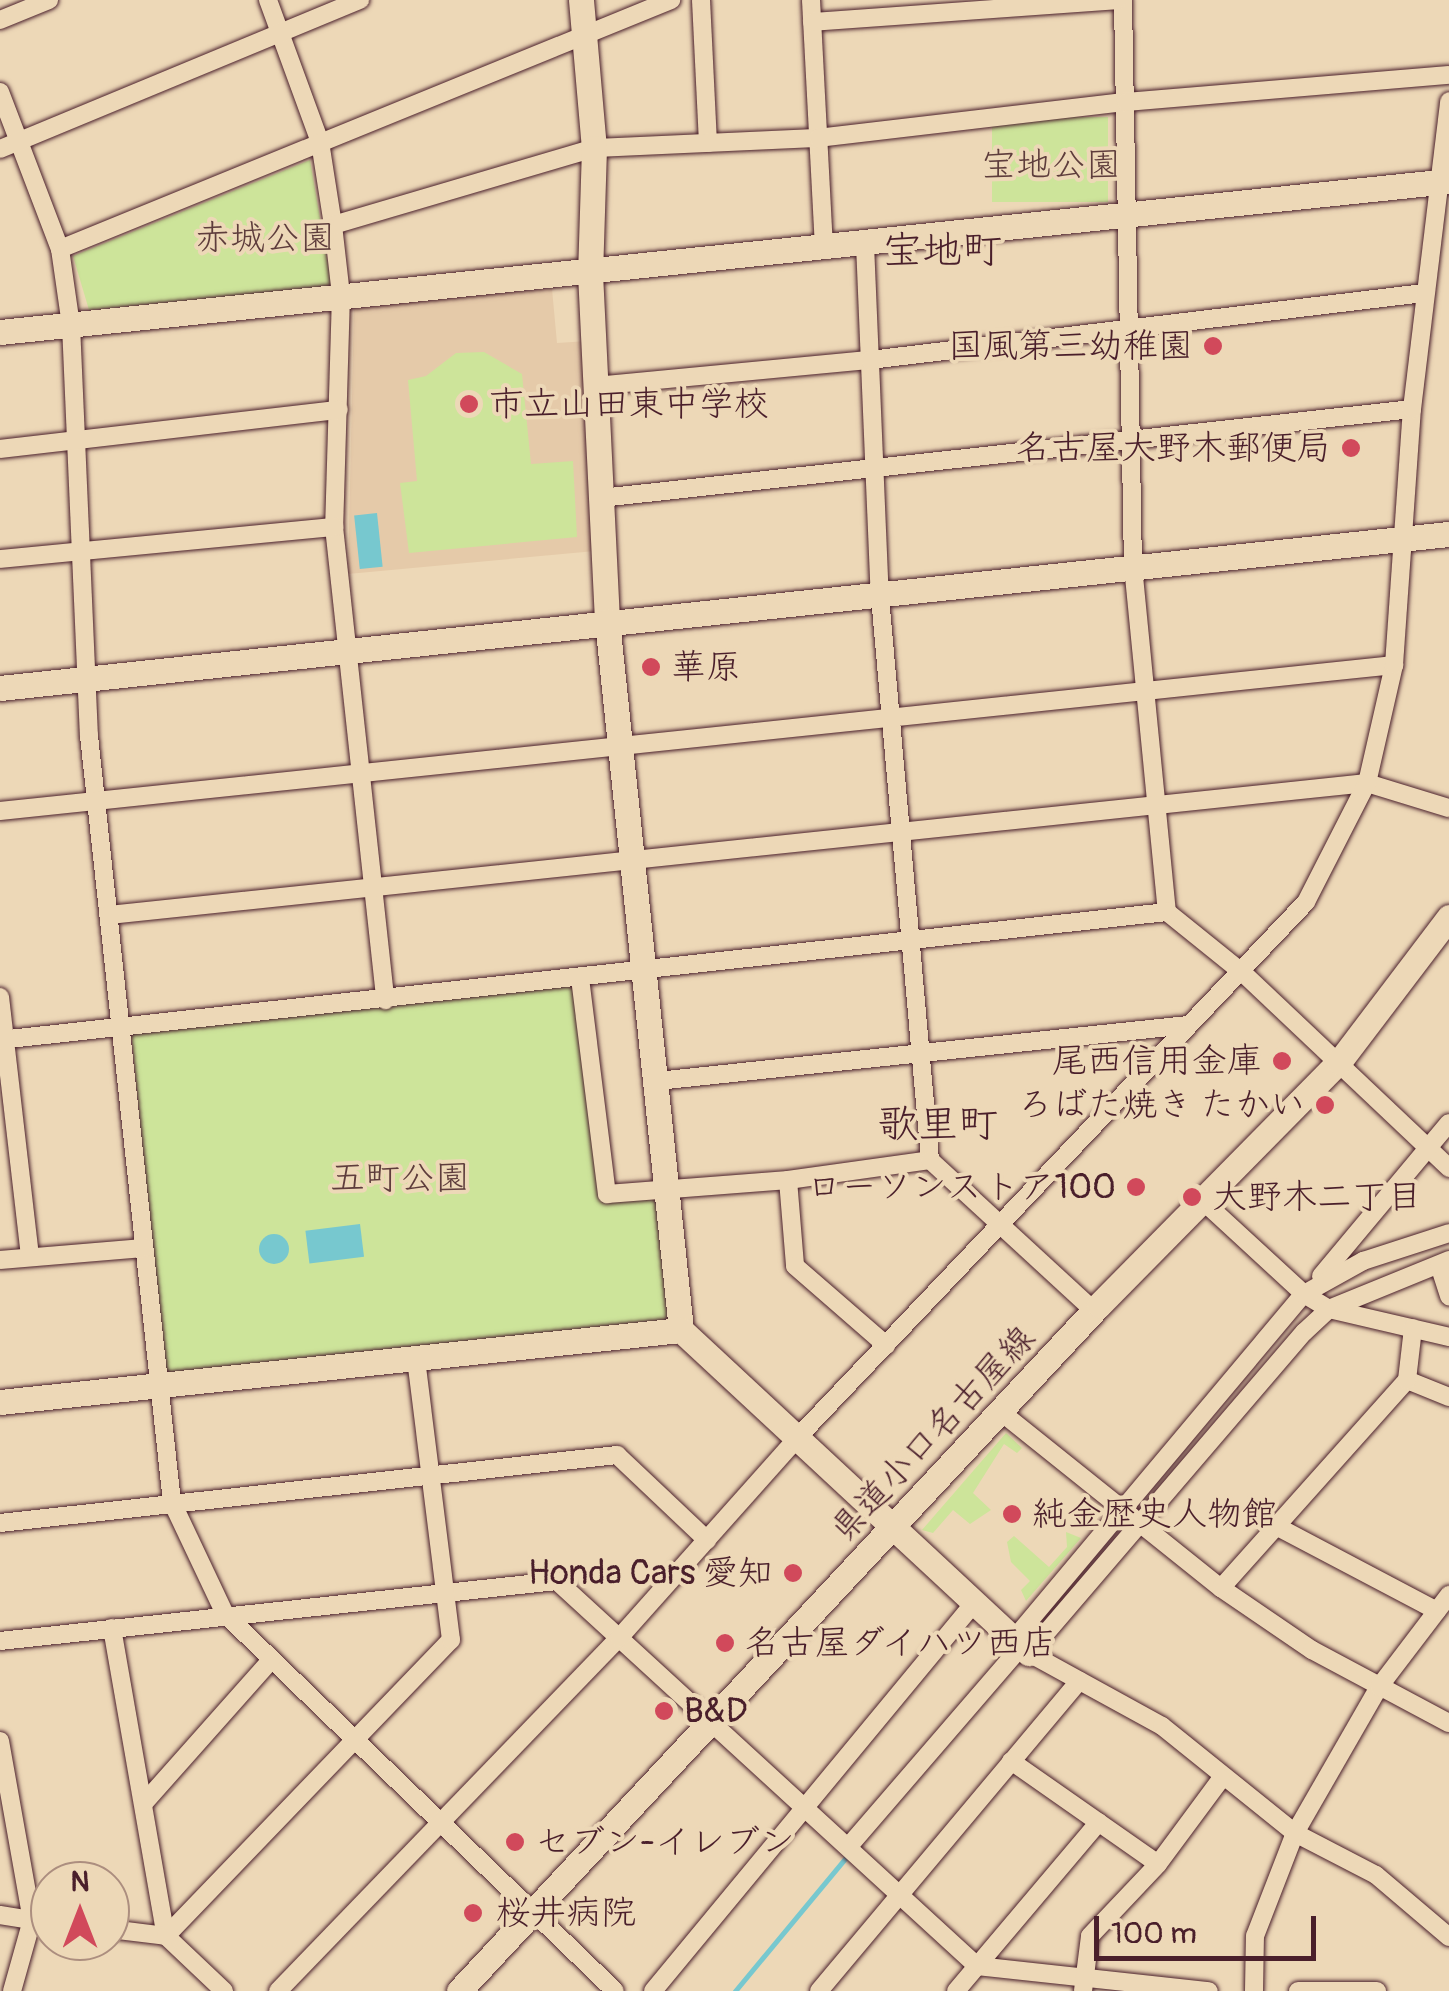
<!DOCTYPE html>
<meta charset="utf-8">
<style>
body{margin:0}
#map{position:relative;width:1449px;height:1991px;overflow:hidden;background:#edd8b7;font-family:Pangolin,"Klee One",sans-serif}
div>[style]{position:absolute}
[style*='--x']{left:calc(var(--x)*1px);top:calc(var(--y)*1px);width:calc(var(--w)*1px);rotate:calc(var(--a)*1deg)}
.built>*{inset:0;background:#e5caa9}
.green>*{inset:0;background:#cde49a;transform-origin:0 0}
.water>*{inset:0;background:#77c8cf;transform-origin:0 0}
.round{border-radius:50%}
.stream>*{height:5px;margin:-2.5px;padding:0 2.5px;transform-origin:2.5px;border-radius:2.5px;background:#77c8cf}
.roads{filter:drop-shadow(0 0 2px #4a1f2b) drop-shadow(0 0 2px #4a1f2b)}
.street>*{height:18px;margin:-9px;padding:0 9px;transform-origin:9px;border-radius:9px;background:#edd8b7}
.secondary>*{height:25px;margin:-12.5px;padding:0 12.5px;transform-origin:12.5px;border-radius:12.5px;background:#edd8b7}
.dots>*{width:28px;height:28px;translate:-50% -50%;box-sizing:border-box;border:5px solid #edd8b7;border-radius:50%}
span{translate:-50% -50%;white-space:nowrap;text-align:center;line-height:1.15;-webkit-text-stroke:8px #edd8b7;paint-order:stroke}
.park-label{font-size:35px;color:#5e3d3c}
.poi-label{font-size:35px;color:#4a1f2b}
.right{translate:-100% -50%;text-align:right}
.left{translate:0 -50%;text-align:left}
.street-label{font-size:35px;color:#4a1f2b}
.quarter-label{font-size:40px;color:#4a1f2b}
.north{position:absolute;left:30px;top:1861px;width:100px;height:100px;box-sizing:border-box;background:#edd8b7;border:2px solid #ac8e7f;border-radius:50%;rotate:0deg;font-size:28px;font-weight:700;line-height:40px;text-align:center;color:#4a1f2b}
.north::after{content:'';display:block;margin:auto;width:35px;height:45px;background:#d1495b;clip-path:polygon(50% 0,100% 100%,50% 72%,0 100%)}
.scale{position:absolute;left:1094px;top:1916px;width:222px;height:45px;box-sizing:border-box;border:5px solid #4a1f2b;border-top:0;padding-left:12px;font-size:30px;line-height:35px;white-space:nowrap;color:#4a1f2b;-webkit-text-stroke:8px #edd8b7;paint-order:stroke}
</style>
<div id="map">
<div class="built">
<div style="clip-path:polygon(552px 289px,557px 343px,588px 341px,595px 551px,348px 574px,354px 306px)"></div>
</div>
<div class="green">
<div style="left:1108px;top:117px;width:85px;height:116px;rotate:90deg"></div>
<div style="clip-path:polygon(310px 160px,332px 287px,89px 310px,73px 256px)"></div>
<div style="clip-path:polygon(484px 352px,522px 374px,531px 464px,573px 461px,577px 537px,409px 553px,400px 483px,417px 481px,408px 380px,426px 376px,456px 353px)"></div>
<div style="clip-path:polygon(576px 982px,604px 1198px,655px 1194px,675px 1313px,664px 1327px,164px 1374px,131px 1031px)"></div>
<div style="clip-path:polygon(1006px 1433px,1022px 1448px,1017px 1453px,1004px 1444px,973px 1493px,991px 1510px,970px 1524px,953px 1510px,933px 1533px,922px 1530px)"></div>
<div style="clip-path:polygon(1066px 1532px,1081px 1538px,1026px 1601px,1021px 1590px,1030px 1581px,1011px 1562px,1007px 1542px,1014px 1536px,1049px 1567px,1067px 1547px)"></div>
</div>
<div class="water">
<div style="left:377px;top:513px;width:54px;height:23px;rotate:84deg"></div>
<div style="left:360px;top:1224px;width:33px;height:55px;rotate:83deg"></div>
<div class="round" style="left:259px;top:1234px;width:30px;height:30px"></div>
</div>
<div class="stream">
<div style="--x:735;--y:1991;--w:177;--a:-50.3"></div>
</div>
<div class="roads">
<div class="street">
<div style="--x:268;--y:0;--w:151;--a:69.9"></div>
<div style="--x:320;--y:142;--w:84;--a:81.1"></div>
<div style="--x:333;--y:225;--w:70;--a:83.5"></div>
<div style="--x:341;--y:295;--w:232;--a:91.7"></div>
<div style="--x:334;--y:527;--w:476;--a:83.8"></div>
<div style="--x:701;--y:0;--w:143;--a:87.2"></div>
<div style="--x:811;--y:0;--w:248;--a:87"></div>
<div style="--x:1123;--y:0;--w:566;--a:88.99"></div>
<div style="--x:1133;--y:566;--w:348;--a:84.4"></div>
<div style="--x:1167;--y:912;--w:97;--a:38.8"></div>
<div style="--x:1243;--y:973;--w:284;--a:43.4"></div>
<div style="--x:0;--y:20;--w:53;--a:-22.2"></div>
<div style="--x:812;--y:22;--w:306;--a:-4.1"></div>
<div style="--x:0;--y:92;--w:168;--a:69.1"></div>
<div style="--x:60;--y:249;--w:77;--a:81.8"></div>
<div style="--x:71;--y:325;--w:411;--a:87.5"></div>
<div style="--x:89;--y:736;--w:770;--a:83.82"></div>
<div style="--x:172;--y:1502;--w:124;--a:64.7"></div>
<div style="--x:225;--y:1614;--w:542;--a:44.03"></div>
<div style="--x:0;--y:149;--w:390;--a:-22.5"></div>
<div style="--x:333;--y:225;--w:272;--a:-16.4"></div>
<div style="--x:594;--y:148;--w:224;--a:-2.6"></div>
<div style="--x:818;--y:138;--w:310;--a:-6.7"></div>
<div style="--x:1126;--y:102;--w:324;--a:-4.8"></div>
<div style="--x:865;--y:244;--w:353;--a:87.6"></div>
<div style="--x:880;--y:597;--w:565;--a:84.92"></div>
<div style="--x:60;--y:249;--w:660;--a:-22.17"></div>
<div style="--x:594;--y:386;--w:277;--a:-5.4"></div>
<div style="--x:870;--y:360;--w:558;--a:-6.9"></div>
<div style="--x:0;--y:449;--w:341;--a:-6.6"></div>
<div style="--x:601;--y:498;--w:816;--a:-6.26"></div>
<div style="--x:0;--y:559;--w:336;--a:-5.5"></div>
<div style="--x:0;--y:811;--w:1402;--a:-5.98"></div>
<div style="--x:109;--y:915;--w:1265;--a:-5.99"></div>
<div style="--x:1367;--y:783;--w:86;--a:17"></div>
<div style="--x:580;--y:978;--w:218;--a:82.9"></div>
<div style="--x:607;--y:1194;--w:182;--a:-4.4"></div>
<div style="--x:788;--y:1180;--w:143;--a:-8"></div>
<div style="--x:930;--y:1160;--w:223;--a:42.6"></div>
<div style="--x:0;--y:997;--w:261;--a:83.4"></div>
<div style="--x:0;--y:1040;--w:1174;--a:-6.26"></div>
<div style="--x:657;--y:1081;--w:534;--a:-6.02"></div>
<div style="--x:788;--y:1180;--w:86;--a:85.3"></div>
<div style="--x:795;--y:1266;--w:121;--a:41"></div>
<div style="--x:1204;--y:1202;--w:136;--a:42.6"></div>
<div style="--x:1304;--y:1294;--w:29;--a:31"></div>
<div style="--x:1329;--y:1309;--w:123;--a:13.1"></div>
<div style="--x:0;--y:1260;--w:144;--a:-4.8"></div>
<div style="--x:1449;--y:1260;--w:130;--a:157.8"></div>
<div style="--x:1329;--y:1309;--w:34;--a:137"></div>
<div style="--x:1304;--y:1332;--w:423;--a:130.6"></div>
<div style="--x:1029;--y:1653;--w:152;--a:28.8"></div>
<div style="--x:1162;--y:1726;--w:171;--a:38.8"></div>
<div style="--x:1295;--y:1833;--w:91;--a:27.4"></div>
<div style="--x:1376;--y:1875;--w:96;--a:40.3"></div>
<div style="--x:1439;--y:1265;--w:33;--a:72"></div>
<div style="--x:1321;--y:1276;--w:199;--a:-50.1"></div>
<div style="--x:1407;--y:1380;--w:45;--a:22"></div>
<div style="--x:1001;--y:1412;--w:282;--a:38.7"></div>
<div style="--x:1221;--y:1588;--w:110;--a:34.3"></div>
<div style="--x:1312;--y:1650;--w:155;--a:28.1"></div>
<div style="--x:0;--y:1523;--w:621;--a:-6.29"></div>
<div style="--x:617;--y:1455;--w:124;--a:43.4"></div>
<div style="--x:1276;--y:1526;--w:182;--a:27.8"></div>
<div style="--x:1221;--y:1588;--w:279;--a:-48.2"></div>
<div style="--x:1407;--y:1380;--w:52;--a:-83.4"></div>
<div style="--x:112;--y:1628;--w:313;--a:80.1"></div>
<div style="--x:166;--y:1936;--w:80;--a:43.5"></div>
<div style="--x:1014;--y:1639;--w:451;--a:-50"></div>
<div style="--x:1304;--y:1294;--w:68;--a:-29.2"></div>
<div style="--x:1363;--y:1261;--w:90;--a:-18"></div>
<div style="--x:0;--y:1641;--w:560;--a:-6.15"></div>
<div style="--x:557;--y:1581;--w:570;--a:42.51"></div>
<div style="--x:977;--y:1966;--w:233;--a:6.2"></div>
<div style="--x:0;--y:1741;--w:182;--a:79.9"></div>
<div style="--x:32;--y:1920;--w:74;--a:105.7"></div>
<div style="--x:1011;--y:1761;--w:179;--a:35"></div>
<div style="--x:144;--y:1803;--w:191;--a:-48.4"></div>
<div style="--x:849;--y:1846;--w:262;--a:-49.2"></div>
<div style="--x:0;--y:1915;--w:51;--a:9.1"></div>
<div style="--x:110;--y:1929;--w:56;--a:7.1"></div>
<div style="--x:166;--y:1936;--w:411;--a:-46.1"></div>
<div style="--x:451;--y:1640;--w:283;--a:-97.1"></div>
<div style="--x:278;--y:1991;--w:491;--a:-46"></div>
<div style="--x:619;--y:1638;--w:269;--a:-48.3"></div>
<div style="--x:798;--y:1437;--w:738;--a:-46.48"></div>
<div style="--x:1306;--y:902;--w:134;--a:-62.9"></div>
<div style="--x:1367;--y:783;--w:121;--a:-77.1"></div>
<div style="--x:1394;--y:665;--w:257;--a:-86"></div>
<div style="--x:1412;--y:409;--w:310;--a:-83.1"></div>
<div style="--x:653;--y:1991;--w:504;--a:-50.4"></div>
<div style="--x:819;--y:1991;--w:405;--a:-50"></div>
<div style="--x:956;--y:1991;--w:221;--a:-49.8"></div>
<div style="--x:1083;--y:1991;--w:55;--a:-82.7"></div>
<div style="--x:1090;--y:1936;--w:99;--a:-46.6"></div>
<div style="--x:1158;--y:1864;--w:106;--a:-53.5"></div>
<div style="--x:1254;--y:1991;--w:55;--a:-89"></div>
<div style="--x:1255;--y:1936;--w:110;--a:-68.8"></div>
<div style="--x:1295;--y:1833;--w:168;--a:-60.1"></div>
<div style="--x:1379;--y:1687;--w:116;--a:-52.7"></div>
<div style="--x:1298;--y:1991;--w:79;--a:0"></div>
</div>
<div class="secondary">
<div style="--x:581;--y:0;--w:149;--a:85"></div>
<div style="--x:594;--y:148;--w:125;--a:91.8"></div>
<div style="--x:590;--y:273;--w:348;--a:87.2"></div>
<div style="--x:607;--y:621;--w:713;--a:84.04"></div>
<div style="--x:681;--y:1330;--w:475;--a:42.9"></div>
<div style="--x:0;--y:332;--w:1457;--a:-5.95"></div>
<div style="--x:0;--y:688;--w:1457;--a:-6.07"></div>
<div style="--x:0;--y:1402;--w:685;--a:-6.04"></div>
<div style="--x:459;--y:1991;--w:938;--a:-46.99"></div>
<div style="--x:1099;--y:1305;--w:342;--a:-45.4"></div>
<div style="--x:1339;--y:1062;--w:182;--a:-52.8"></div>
</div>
</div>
<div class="dots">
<div style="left:1213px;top:346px;background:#d1495b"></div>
<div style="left:469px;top:404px;background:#d1495b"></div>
<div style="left:1351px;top:448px;background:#d1495b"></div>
<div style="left:651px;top:667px;background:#d1495b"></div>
<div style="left:1282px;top:1061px;background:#d1495b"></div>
<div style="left:1325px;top:1105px;background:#d1495b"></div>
<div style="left:1136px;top:1187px;background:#d1495b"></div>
<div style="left:1192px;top:1197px;background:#d1495b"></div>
<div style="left:1012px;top:1514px;background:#d1495b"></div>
<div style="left:793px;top:1573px;background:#d1495b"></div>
<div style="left:725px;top:1643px;background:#d1495b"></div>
<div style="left:664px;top:1711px;background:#d1495b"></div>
<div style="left:515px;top:1842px;background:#d1495b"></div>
<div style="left:473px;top:1913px;background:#d1495b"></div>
</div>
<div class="park-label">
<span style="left:1051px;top:165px">宝地公園</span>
<span style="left:265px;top:238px">赤城公園</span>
<span style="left:400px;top:1178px">五町公園</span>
</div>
<div class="poi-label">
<span class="right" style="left:1193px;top:346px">国風第三幼稚園</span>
<span class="left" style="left:489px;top:404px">市立山田東中学校</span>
<span class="right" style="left:1331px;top:448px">名古屋大野木郵便局</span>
<span class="left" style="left:671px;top:667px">華原</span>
<span class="right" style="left:1262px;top:1061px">尾西信用金庫</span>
<span class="right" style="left:1305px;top:1105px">ろばた焼き たかい</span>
<span class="right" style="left:1116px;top:1187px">ローソンストア100</span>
<span class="left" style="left:1212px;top:1197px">大野木二丁目</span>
<span class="left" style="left:1032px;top:1514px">純金歴史人物館</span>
<span class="right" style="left:773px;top:1573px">Honda Cars 愛知</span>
<span class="left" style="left:745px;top:1643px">名古屋ダイハツ西店</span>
<span class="left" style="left:684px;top:1711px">B&amp;D</span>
<span class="left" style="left:535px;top:1842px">セブン-イレブン</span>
<span class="left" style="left:496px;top:1913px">桜井病院</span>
</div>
<div class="street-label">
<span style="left:933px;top:1434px;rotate:-47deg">県道小口名古屋線</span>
</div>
<div class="quarter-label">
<span style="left:942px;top:251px">宝地町</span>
<span style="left:938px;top:1125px">歌里町</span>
</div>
<div class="north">N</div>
<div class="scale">100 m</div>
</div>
